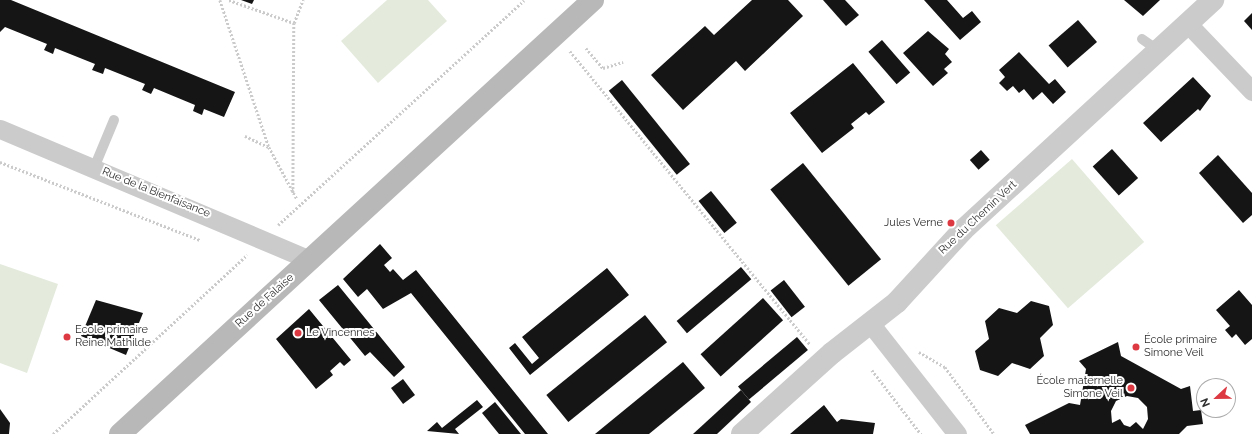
<!DOCTYPE html>
<meta charset="utf-8">
<style>
body{margin:0}
#map{position:relative;width:1252px;height:434px;overflow:hidden;background:#fff;font-family:Raleway,sans-serif}
div>[style]{position:absolute}
[style*='--x']{left:calc(var(--x)*1px);top:calc(var(--y)*1px);width:calc(var(--w)*1px);rotate:calc(var(--a)*1deg)}
.green>*{inset:0;background:#e4ebdd;transform-origin:0 0}
.building>*{inset:0;background:#151515;transform-origin:0 0}
.path>*{height:2.5px;margin-top:-1.25px;transform-origin:0;background:repeating-linear-gradient(90deg,#cbcbcb 0 2px,transparent 0 4px)}
.service>*{height:10px;margin:-5px;padding:0 5px;transform-origin:5px;border-radius:5px;background:#cbcbcb}
.minor>*{height:19px;margin:-9.5px;padding:0 9.5px;transform-origin:9.5px;border-radius:9.5px;background:#cbcbcb}
.tertiary>*{height:22px;margin:-11px;padding:0 11px;transform-origin:11px;border-radius:11px;background:#cbcbcb}
.secondary>*{height:22px;margin:-11px;padding:0 11px;transform-origin:11px;border-radius:11px;background:#b8b8b8}
.dots>*{width:11px;height:11px;translate:-50% -50%;box-sizing:border-box;border:2px solid #fff;border-radius:50%}
span{translate:-50% -50%;white-space:nowrap;text-align:center;line-height:1.15;-webkit-text-stroke:4px #fff;paint-order:stroke}
.street-label{font-size:11px;color:#2e2e2e}
.poi-label{font-size:11px;color:#2e2e2e}
.right{translate:-100% -50%;text-align:right}
.left{translate:0 -50%;text-align:left}
.north{position:absolute;left:1196px;top:378px;width:40px;height:40px;box-sizing:border-box;background:#fff;border:1px solid #ababab;border-radius:50%;rotate:248deg;font-size:11px;font-weight:700;line-height:16px;text-align:center;color:#2e2e2e}
.north::after{content:'';display:block;margin:auto;width:14px;height:18px;background:#dc3942;clip-path:polygon(50% 0,100% 100%,50% 72%,0 100%)}
</style>
<div id="map">
<div class="green">
<div style="clip-path:polygon(387px 0,428px 0,447px 21px,378px 83px,341px 41px)"></div>
<div style="left:1072px;top:159px;width:110px;height:101px;rotate:49deg"></div>
<div style="clip-path:polygon(0 264px,58px 284px,27px 373px,0 363px)"></div>
</div>
<div class="building">
<div style="clip-path:polygon(0 0,11px 0,235px 92px,224px 117px,204px 109px,202px 115px,193px 111px,195px 105px,154px 88px,151px 94px,142px 90px,145px 84px,105px 68px,103px 74px,92px 70px,95px 64px,55px 48px,53px 54px,44px 50px,47px 44px,5px 27px,0 32px)"></div>
<div style="clip-path:polygon(241px 0,254px 0,252px 4px)"></div>
<div style="clip-path:polygon(752px 0,788px 0,803px 16px,745px 71px,736px 61px,683px 110px,651px 75px,705px 26px,714px 35px)"></div>
<div style="clip-path:polygon(823px 0,845px 0,859px 15px,846px 26px)"></div>
<div style="clip-path:polygon(924px 0,947px 0,963px 18px,972px 11px,981px 22px,960px 40px)"></div>
<div style="clip-path:polygon(1124px 0,1160px 0,1143px 16px)"></div>
<div style="clip-path:polygon(1252px 13px,1252px 30px,1244px 21px)"></div>
<div style="left:1078px;top:20px;width:29px;height:39px;rotate:49deg"></div>
<div style="clip-path:polygon(928px 31px,949px 49px,945px 54px,952px 62px,944px 69px,948px 73px,933px 86px,903px 53px)"></div>
<div style="left:882px;top:40px;width:43px;height:18px;rotate:49deg"></div>
<div style="clip-path:polygon(1019px 52px,1049px 84px,1055px 79px,1066px 92px,1053px 104px,1042px 92px,1033px 100px,1024px 89px,1019px 93px,1013px 86px,1007px 91px,999px 83px,1005px 77px,999px 70px)"></div>
<div style="clip-path:polygon(853px 63px,885px 102px,869px 115px,866px 112px,851px 124px,854px 128px,822px 153px,790px 113px)"></div>
<div style="clip-path:polygon(1193px 77px,1211px 96px,1200px 111px,1198px 109px,1161px 142px,1143px 123px)"></div>
<div style="left:622px;top:80px;width:108px;height:17px;rotate:51deg"></div>
<div style="left:1112px;top:149px;width:39px;height:26px;rotate:48deg"></div>
<div style="left:981px;top:150px;width:13px;height:15px;rotate:48deg"></div>
<div style="clip-path:polygon(1218px 155px,1252px 193px,1252px 215px,1243px 223px,1199px 173px)"></div>
<div style="left:803px;top:163px;width:124px;height:42px;rotate:51deg"></div>
<div style="left:711px;top:191px;width:41px;height:16px;rotate:51deg"></div>
<div style="clip-path:polygon(380px 244px,392px 258px,384px 265px,390px 272px,393px 269px,403px 280px,416px 270px,548px 434px,525px 434px,411px 293px,383px 309px,367px 289px,358px 297px,343px 279px)"></div>
<div style="left:741px;top:267px;width:16px;height:84px;rotate:50deg"></div>
<div style="clip-path:polygon(607px 268px,629px 295px,530px 375px,509px 348px,515px 343px,532px 364px,539px 358px,522px 337px)"></div>
<div style="left:784px;top:280px;width:34px;height:17px;rotate:52deg"></div>
<div style="clip-path:polygon(338px 285px,405px 367px,394px 377px,370px 352px,365px 356px,319px 300px)"></div>
<div style="clip-path:polygon(1239px 290px,1252px 305px,1252px 339px,1245px 345px,1236px 334px,1232px 338px,1225px 330px,1230px 326px,1216px 310px)"></div>
<div style="left:763px;top:298px;width:30px;height:84px;rotate:48deg"></div>
<div style="clip-path:polygon(96px 300px,143px 313px,126px 355px,81px 336px)"></div>
<div style="clip-path:polygon(1031px 301px,1049px 306px,1053px 325px,1040px 338px,1044px 356px,1030px 369px,1012px 363px,998px 376px,980px 370px,975px 351px,989px 339px,985px 321px,999px 308px,1017px 313px)"></div>
<div style="clip-path:polygon(309px 309px,351px 360px,344px 366px,340px 362px,330px 371px,333px 375px,316px 389px,276px 339px)"></div>
<div style="left:645px;top:315px;width:35px;height:127px;rotate:51deg"></div>
<div style="left:797px;top:337px;width:17px;height:77px;rotate:50deg"></div>
<div style="clip-path:polygon(evenodd,1118px 342px,1121px 356px,1181px 389px,1190px 386px,1193px 411px,1201px 410px,1203px 424px,1187px 426px,1179px 434px,1030px 434px,1025px 425px,1069px 403px,1080px 405px,1086px 369px,1079px 361px,1118px 342px,1127px 396px,1138px 398px,1147px 407px,1148px 419px,1143px 429px,1136px 422px,1130px 427px,1124px 425px,1120px 419px,1112px 423px,1111px 411px,1116px 401px,1127px 396px)"></div>
<div style="clip-path:polygon(683px 362px,705px 388px,649px 434px,595px 434px)"></div>
<div style="left:403px;top:379px;width:20px;height:15px;rotate:53deg"></div>
<div style="clip-path:polygon(741px 390px,751px 402px,717px 434px,693px 434px)"></div>
<div style="clip-path:polygon(477px 400px,483px 407px,455px 429px,459px 434px,427px 431px,437px 422px,442px 428px)"></div>
<div style="clip-path:polygon(495px 402px,521px 434px,499px 434px,482px 413px)"></div>
<div style="clip-path:polygon(824px 405px,837px 422px,841px 419px,875px 423px,873px 434px,790px 434px)"></div>
<div style="clip-path:polygon(0 409px,10px 423px,9px 434px,0 434px)"></div>
</div>
<div class="path">
<div style="--x:220;--y:0;--w:155;--a:71.6"></div>
<div style="--x:229;--y:0;--w:69;--a:19.5"></div>
<div style="--x:294;--y:23;--w:171;--a:90.3"></div>
<div style="--x:294;--y:23;--w:25;--a:-69"></div>
<div style="--x:586;--y:48;--w:26;--a:50"></div>
<div style="--x:603;--y:68;--w:21;--a:-17"></div>
<div style="--x:570;--y:51;--w:379;--a:50.7"></div>
<div style="--x:245;--y:136;--w:26;--a:25"></div>
<div style="--x:269;--y:147;--w:59;--a:61.7"></div>
<div style="--x:0;--y:162;--w:215;--a:21.3"></div>
<div style="--x:278;--y:225;--w:333;--a:-42.4"></div>
<div style="--x:919;--y:352;--w:30;--a:30"></div>
<div style="--x:945;--y:367;--w:83;--a:53.8"></div>
<div style="--x:872;--y:370;--w:81;--a:52.6"></div>
<div style="--x:53;--y:434;--w:264;--a:-42.7"></div>
</div>
<div class="service">
<div style="--x:1142;--y:39;--w:21;--a:35"></div>
<div style="--x:94;--y:168;--w:52;--a:-67.4"></div>
</div>
<div class="minor">
<div style="--x:1188;--y:24;--w:93;--a:46.3"></div>
<div style="--x:0;--y:129;--w:337;--a:22.9"></div>
<div style="--x:870;--y:323;--w:141;--a:51.9"></div>
</div>
<div class="tertiary">
<div style="--x:742;--y:434;--w:121;--a:-42"></div>
<div style="--x:832;--y:353;--w:83;--a:-38.1"></div>
<div style="--x:897;--y:302;--w:98;--a:-47.5"></div>
<div style="--x:963;--y:230;--w:340;--a:-42.6"></div>
</div>
<div class="secondary">
<div style="--x:120;--y:434;--w:642;--a:-42.54"></div>
</div>
<div class="dots">
<div style="left:951px;top:223px;background:#dc3942"></div>
<div style="left:298px;top:333px;background:#dc3942"></div>
<div style="left:67px;top:337px;background:#dc3942"></div>
<div style="left:1136px;top:347px;background:#dc3942"></div>
<div style="left:1131px;top:388px;background:#dc3942"></div>
</div>
<div class="street-label">
<span style="left:156px;top:193px;rotate:22deg">Rue de la Bienfaisance</span>
<span style="left:978px;top:218px;rotate:-43deg">Rue du Chemin Vert</span>
<span style="left:265px;top:301px;rotate:-42deg">Rue de Falaise</span>
</div>
<div class="poi-label">
<span class="right" style="left:943px;top:223px">Jules Verne</span>
<span class="left" style="left:75px;top:337px">Ecole primaire<br>Reine Mathilde</span>
<span class="left" style="left:306px;top:333px">Le Vincennes</span>
<span class="left" style="left:1144px;top:347px">École primaire<br>Simone Veil</span>
<span class="right" style="left:1123px;top:388px">École maternelle<br>Simone Veil</span>
</div>
<div class="north">N</div>
</div>
